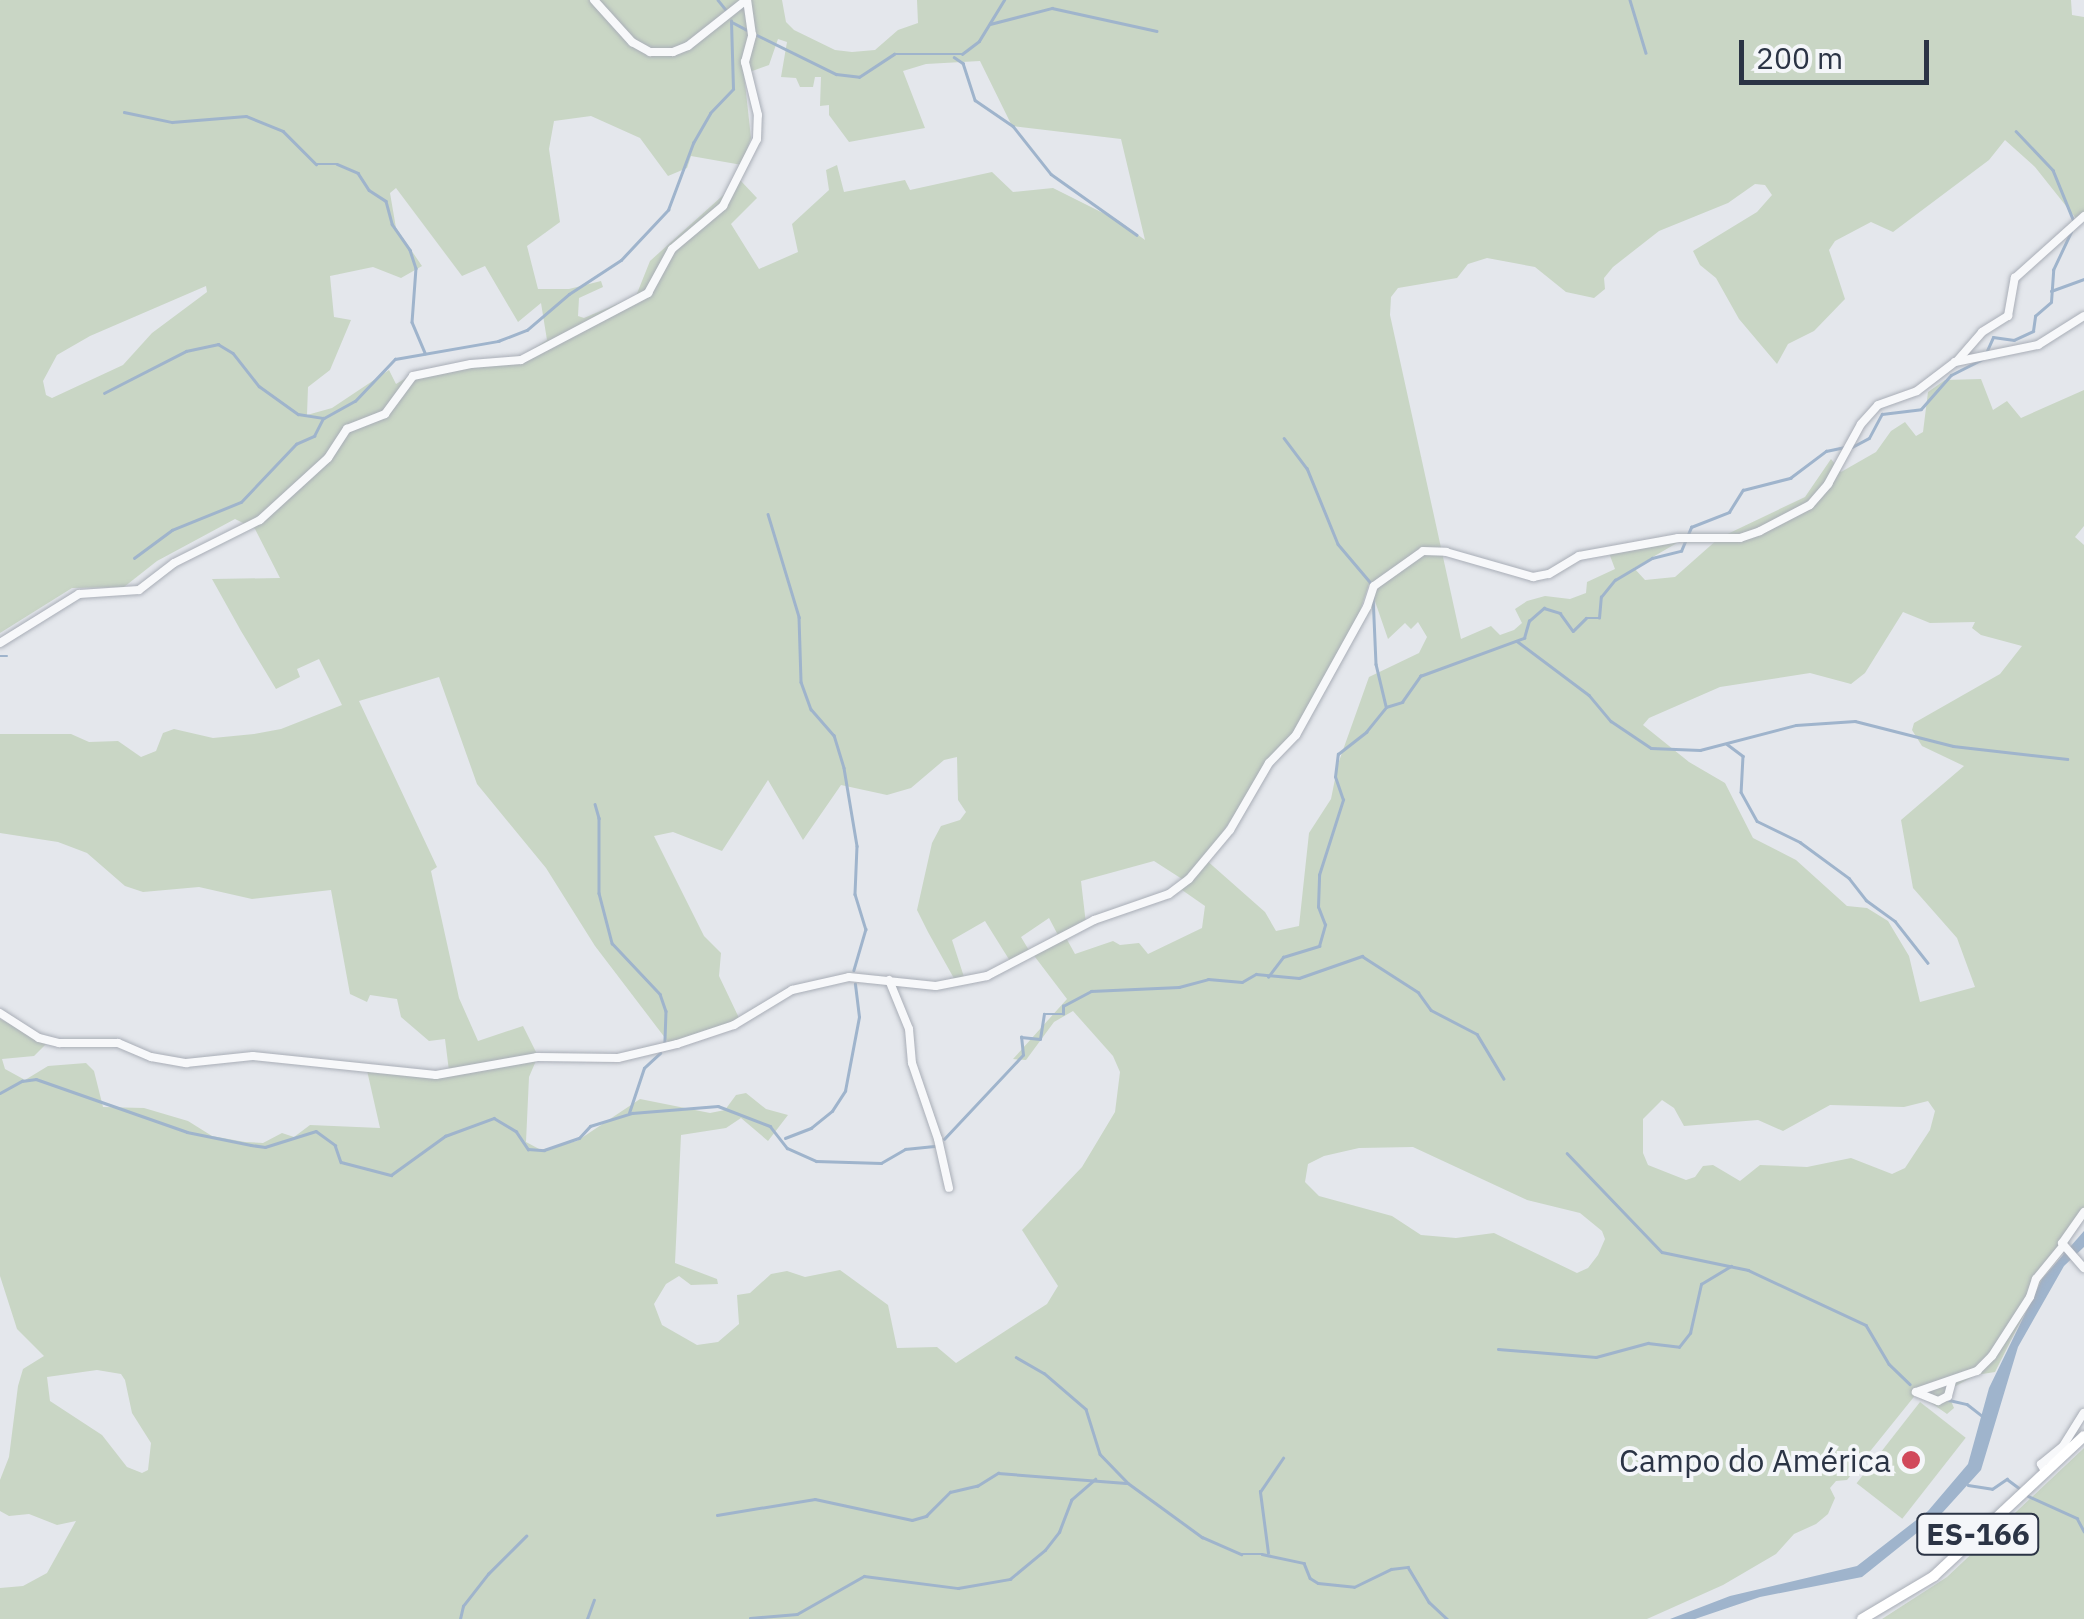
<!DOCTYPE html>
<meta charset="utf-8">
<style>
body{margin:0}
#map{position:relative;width:2084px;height:1619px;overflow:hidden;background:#e4e7ec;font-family:"IBM Plex Sans",sans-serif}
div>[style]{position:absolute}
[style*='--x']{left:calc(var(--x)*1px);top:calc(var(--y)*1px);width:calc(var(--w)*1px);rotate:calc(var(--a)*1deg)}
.green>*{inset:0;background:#c9d6c5;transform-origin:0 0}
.water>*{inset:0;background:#9fb4cc}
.stream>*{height:2.5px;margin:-1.25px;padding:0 1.25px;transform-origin:1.25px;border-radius:1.25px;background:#9fb4cc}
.roads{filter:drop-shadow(0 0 2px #a9aeb7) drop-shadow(0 0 2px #a9aeb7)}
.minor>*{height:8px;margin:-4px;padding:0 4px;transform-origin:4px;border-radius:4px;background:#f7f8fa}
.major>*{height:10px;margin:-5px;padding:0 5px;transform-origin:5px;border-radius:5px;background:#fff}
.dots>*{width:28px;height:28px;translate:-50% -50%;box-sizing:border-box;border:5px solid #f4f6f9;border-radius:50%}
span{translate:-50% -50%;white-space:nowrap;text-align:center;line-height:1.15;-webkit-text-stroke:8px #f4f6f9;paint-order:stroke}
.shield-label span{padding:2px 8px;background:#f4f6f9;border:2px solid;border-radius:8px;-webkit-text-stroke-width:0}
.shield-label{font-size:30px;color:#2b3445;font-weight:700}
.poi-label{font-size:32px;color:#2b3445}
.right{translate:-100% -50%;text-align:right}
.scale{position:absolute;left:1739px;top:40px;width:190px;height:45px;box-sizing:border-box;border:5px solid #2b3445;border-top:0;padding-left:12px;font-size:30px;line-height:35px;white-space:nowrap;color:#2b3445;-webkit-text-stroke:8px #f4f6f9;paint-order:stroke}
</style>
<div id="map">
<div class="green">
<div style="clip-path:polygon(evenodd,0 0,782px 0,786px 22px,794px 30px,835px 50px,852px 52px,875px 50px,898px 30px,918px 23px,917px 0,2071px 0,2072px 15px,2084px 17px,2084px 219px,2078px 221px,2035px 167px,2005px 140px,1989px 160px,1893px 232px,1871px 222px,1835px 241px,1829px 250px,1845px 299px,1814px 331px,1788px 344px,1777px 364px,1739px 319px,1716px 278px,1700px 265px,1693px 251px,1757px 212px,1772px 195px,1765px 185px,1755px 184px,1728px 203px,1659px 231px,1613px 267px,1604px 278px,1605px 289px,1594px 298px,1566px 292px,1535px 267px,1487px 258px,1468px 264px,1457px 278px,1398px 288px,1391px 297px,1390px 315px,1461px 639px,1491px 626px,1500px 635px,1514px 630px,1522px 623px,1515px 609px,1527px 601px,1545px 596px,1570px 599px,1586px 593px,1587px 582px,1615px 569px,1609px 553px,1659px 537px,1682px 540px,1634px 568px,1645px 580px,1675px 577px,1719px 538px,1805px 497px,1831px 459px,1841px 472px,1876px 452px,1891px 431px,1905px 422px,1916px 436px,1923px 432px,1928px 392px,1945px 380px,1981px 379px,1993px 410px,2007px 401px,2021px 418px,2084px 390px,2084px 526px,2075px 537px,2084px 545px,2084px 1211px,2061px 1243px,2064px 1251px,2042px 1279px,1995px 1372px,1976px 1375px,1952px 1388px,1949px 1396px,1954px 1408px,1947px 1414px,1917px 1393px,1847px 1480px,1836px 1481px,1830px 1488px,1835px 1498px,1828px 1514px,1816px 1524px,1794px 1534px,1776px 1554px,1723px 1585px,1647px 1619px,0 1619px,0 1588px,23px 1586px,47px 1573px,76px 1521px,57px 1525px,29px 1514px,9px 1516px,0 1511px,0 1480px,9px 1457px,18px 1386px,23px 1369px,44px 1356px,17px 1329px,0 1276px,0 1019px,48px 1042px,34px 1056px,2px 1059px,5px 1069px,25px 1080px,48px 1066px,86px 1063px,94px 1071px,103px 1107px,144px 1108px,188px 1121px,212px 1136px,245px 1142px,263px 1143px,282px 1133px,294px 1137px,310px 1125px,380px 1128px,366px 1066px,443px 1076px,449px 1071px,445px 1039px,429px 1041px,401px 1017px,397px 999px,370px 995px,367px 1002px,350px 994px,331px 890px,252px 899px,199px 887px,143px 892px,125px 886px,87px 853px,58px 842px,0 833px,0 734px,71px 734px,89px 742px,118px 741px,141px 757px,156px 751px,163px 733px,174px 729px,213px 738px,254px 734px,281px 729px,342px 705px,319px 659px,297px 669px,300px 677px,276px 689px,241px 631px,212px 579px,280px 578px,255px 529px,235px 519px,157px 561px,124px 587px,72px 588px,0 633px,0 0,778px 39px,787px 42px,781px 77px,796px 78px,800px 87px,813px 87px,815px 77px,821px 77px,820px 106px,829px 105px,829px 115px,849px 142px,925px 128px,903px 71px,926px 64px,980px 61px,1012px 126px,1121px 139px,1145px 240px,1119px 221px,1053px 188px,1013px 192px,992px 172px,910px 190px,905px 180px,844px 192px,837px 165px,826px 170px,829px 190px,792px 224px,798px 252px,759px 269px,731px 224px,757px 198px,740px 180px,650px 261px,636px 296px,584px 318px,578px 316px,579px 298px,603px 287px,601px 281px,569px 289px,538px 289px,527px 246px,560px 222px,549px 149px,554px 121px,591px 116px,640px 138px,668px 176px,687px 168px,691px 156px,742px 165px,751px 138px,744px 74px,769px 65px,778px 39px,0 0,396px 188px,462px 276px,485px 266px,518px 322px,541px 303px,547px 340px,524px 355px,418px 371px,396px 384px,389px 370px,332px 408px,307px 415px,308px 387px,330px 370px,351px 320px,334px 317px,330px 276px,373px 267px,401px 278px,422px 266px,396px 228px,390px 193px,396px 188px,0 0,206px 286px,207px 292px,152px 333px,123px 365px,52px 398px,46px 395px,43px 381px,57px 355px,90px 336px,206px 286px,0 0,1369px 584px,1388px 639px,1405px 623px,1411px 629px,1418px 622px,1427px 637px,1419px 653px,1369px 677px,1338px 764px,1331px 799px,1309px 833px,1299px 926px,1276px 931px,1265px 912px,1205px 859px,1270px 761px,1288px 743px,1359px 614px,1369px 584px,0 0,1903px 612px,1930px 623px,1975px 622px,1972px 628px,1981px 635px,2022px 646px,2000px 674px,1914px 723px,1912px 730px,1922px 746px,1964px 766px,1901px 820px,1913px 888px,1957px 938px,1975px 987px,1920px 1002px,1909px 956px,1888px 921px,1867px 908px,1847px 906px,1796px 860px,1753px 838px,1725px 783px,1689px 762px,1643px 725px,1649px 718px,1720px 687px,1810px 673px,1851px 684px,1865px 673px,1903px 612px,0 0,439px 677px,477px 784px,546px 868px,595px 946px,672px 1047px,740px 1020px,719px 976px,721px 953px,704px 936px,654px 836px,673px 832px,722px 851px,768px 780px,803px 840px,841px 785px,887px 795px,911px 788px,944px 760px,957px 757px,958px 800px,966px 812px,960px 820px,941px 826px,932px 843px,917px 910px,928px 932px,956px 982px,965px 980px,952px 940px,985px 921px,1010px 961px,1030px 952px,1021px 937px,1049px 918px,1059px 937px,1032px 953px,1067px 999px,1013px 1059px,1026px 1060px,1054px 1022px,1073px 1011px,1113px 1056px,1120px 1072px,1115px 1112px,1082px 1167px,1022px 1230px,1058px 1286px,1047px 1304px,956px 1363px,937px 1347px,897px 1348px,888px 1305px,840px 1270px,805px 1277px,787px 1271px,771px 1274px,750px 1293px,737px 1295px,739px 1324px,718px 1342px,697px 1345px,662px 1325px,654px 1304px,666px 1284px,679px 1276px,691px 1285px,718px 1284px,717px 1279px,675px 1263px,681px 1135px,726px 1128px,741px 1118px,768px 1141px,788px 1115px,766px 1109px,746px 1093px,736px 1095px,725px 1110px,710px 1113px,640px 1099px,577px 1141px,541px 1150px,526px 1142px,529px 1077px,538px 1056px,523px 1026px,478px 1041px,459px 998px,431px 871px,437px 867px,359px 701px,439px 677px,0 0,1154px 861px,1182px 879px,1182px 890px,1205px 906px,1202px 928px,1148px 954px,1139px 943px,1120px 945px,1113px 941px,1075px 954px,1065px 936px,1086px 924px,1081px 881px,1154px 861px,0 0,1662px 1100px,1674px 1108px,1684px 1126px,1758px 1120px,1783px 1131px,1830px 1105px,1904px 1107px,1928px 1101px,1935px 1111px,1930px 1130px,1905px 1168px,1892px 1174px,1851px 1158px,1807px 1167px,1760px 1165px,1740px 1181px,1713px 1165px,1703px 1166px,1695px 1177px,1686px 1180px,1648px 1165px,1643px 1153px,1643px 1119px,1662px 1100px,0 0,1413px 1147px,1527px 1200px,1580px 1213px,1602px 1231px,1605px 1239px,1598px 1255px,1588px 1268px,1577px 1273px,1494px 1233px,1456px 1238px,1421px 1235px,1392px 1216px,1319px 1196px,1305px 1182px,1308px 1164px,1324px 1156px,1359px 1148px,1413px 1147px,0 0,97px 1370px,121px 1374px,125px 1380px,132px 1413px,151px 1443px,148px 1470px,142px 1473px,127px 1467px,102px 1435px,50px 1401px,47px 1377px,97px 1370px)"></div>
<div style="left:1920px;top:1402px;width:58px;height:103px;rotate:38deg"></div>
<div style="clip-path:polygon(2084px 1448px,2084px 1619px,1882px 1619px,1947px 1577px)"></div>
</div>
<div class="water">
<div style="clip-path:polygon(2084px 1231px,2084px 1247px,2064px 1266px,2018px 1347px,1981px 1470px,1943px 1512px,1862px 1577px,1760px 1597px,1695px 1619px,1670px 1619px,1730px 1596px,1857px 1566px,1928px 1511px,1968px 1464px,1989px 1388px,2042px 1279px)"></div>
</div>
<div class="stream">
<div style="--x:718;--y:0;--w:13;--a:51"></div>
<div style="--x:1630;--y:0;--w:55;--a:73.2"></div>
<div style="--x:732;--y:22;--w:17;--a:28"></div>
<div style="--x:990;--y:24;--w:64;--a:-14.5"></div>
<div style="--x:1052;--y:8;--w:107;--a:12.4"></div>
<div style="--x:757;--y:35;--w:88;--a:26.3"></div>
<div style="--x:836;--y:74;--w:23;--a:7"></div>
<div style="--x:859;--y:77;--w:42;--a:-33.3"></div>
<div style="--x:894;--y:54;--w:68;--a:0"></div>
<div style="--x:962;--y:54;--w:21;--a:-37"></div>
<div style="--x:979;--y:41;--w:48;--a:-58.6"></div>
<div style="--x:954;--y:57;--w:11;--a:34"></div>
<div style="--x:963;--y:63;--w:39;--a:72"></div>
<div style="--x:975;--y:100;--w:46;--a:34.4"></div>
<div style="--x:1013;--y:126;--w:61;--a:51.6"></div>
<div style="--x:1051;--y:174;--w:105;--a:35.3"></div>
<div style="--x:124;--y:112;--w:49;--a:11.8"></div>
<div style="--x:172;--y:122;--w:74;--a:-4.6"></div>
<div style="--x:246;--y:116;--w:40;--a:22"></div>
<div style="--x:283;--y:131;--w:47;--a:45"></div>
<div style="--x:316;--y:164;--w:21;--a:0"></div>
<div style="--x:337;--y:164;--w:23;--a:23"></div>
<div style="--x:358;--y:173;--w:20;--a:57"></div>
<div style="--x:369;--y:190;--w:20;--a:33"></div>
<div style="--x:386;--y:201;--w:24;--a:75"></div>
<div style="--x:392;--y:224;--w:32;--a:55"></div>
<div style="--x:410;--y:250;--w:19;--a:72"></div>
<div style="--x:416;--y:268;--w:54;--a:94.2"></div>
<div style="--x:412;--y:322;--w:34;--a:67"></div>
<div style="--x:2016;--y:131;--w:54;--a:46.5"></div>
<div style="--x:2053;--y:170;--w:53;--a:67.8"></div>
<div style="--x:2051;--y:291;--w:35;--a:-20"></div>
<div style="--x:1986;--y:353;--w:17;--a:-66"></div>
<div style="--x:1993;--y:337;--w:21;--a:8"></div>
<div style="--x:2014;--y:340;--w:21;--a:-25"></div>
<div style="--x:2033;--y:331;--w:15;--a:-82"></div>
<div style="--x:2035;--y:316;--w:21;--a:-41"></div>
<div style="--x:2051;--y:302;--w:32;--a:-86"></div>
<div style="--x:2053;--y:270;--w:42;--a:-64.7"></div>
<div style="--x:104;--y:393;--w:92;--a:-27.1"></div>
<div style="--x:186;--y:351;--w:33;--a:-12"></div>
<div style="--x:218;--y:344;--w:17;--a:31"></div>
<div style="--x:233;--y:353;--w:42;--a:51.8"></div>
<div style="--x:259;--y:386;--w:48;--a:35.7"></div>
<div style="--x:298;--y:414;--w:26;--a:9"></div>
<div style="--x:324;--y:418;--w:35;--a:-29"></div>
<div style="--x:355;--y:401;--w:58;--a:-46.4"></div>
<div style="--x:395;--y:359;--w:105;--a:-9.9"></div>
<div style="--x:498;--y:341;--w:31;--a:-21"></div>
<div style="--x:527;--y:330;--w:55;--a:-40.6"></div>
<div style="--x:569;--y:294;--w:62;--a:-33.2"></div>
<div style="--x:621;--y:260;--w:69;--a:-46.8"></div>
<div style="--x:668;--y:210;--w:72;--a:-69.5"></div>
<div style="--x:693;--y:143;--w:34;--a:-60"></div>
<div style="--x:710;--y:113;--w:33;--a:-46"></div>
<div style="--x:733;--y:89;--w:68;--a:-91.7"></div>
<div style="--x:1284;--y:438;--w:38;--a:53"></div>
<div style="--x:1307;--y:468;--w:82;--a:67.8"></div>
<div style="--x:1338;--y:544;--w:51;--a:49.8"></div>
<div style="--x:1852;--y:447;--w:19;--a:-28"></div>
<div style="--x:1869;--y:438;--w:27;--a:-62"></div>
<div style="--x:1882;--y:414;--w:39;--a:-7"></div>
<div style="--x:1921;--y:409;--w:45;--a:-48.6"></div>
<div style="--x:1951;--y:375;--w:35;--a:-27"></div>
<div style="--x:768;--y:514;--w:108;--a:73.2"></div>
<div style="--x:799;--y:617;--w:65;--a:88.2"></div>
<div style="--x:801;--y:682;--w:29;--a:70"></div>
<div style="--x:811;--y:709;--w:35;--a:49"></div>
<div style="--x:834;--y:735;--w:34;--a:73"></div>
<div style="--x:844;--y:768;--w:79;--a:80.5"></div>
<div style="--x:857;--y:846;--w:48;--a:92.4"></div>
<div style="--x:855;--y:894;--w:37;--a:73"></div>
<div style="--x:866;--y:929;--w:43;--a:106.3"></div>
<div style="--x:134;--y:558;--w:47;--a:-36.4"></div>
<div style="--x:172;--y:530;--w:74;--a:-22.1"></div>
<div style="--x:241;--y:502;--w:80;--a:-46.5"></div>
<div style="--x:296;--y:444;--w:20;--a:-24"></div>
<div style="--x:314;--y:436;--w:20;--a:-63"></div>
<div style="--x:1373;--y:595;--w:69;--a:87.5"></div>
<div style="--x:1376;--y:664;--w:43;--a:76.6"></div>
<div style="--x:1517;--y:641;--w:90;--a:36.9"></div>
<div style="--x:1589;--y:695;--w:34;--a:50"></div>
<div style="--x:1611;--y:721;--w:48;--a:34"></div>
<div style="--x:1651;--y:748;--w:49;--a:2.3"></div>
<div style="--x:1700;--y:750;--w:99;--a:-14.6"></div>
<div style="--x:1796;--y:725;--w:59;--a:-3.9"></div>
<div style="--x:1855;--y:721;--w:101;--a:14.3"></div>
<div style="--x:1953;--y:746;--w:115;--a:6.5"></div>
<div style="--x:0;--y:656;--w:7;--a:0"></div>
<div style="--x:1727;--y:744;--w:20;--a:37"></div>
<div style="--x:1743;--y:756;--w:36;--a:93"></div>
<div style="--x:1741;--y:792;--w:33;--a:61"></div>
<div style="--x:1757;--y:821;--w:48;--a:26"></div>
<div style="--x:1800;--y:842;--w:61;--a:36.3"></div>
<div style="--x:1849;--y:878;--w:28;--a:52"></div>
<div style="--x:1866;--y:900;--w:36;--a:36"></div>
<div style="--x:1895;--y:921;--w:53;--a:51.8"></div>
<div style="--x:595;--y:804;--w:15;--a:74"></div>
<div style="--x:599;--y:818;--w:75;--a:90"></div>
<div style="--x:599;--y:893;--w:52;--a:75.4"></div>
<div style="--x:612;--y:943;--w:70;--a:46.7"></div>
<div style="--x:660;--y:994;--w:18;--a:71"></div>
<div style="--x:666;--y:1011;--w:32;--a:92"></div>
<div style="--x:1268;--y:977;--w:25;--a:-53"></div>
<div style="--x:1283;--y:957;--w:38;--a:-17"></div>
<div style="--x:1319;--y:946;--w:22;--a:-74"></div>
<div style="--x:1325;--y:925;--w:19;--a:-111"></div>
<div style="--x:1318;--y:907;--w:32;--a:-88"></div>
<div style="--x:1319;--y:875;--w:79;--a:-72.3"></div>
<div style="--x:1343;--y:800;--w:24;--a:-109"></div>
<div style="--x:1335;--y:777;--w:23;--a:-83"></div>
<div style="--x:1338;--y:754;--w:36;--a:-38"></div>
<div style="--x:1366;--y:732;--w:32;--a:-51"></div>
<div style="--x:1386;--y:707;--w:17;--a:-17"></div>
<div style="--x:1402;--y:702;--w:32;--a:-55"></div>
<div style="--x:1420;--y:676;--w:111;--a:-20.1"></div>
<div style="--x:1524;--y:638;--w:18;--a:-74"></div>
<div style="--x:1529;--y:621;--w:20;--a:-41"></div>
<div style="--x:1544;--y:608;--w:17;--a:17"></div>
<div style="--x:1560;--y:613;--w:22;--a:54"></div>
<div style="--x:1573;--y:631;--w:18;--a:-45"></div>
<div style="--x:1586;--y:618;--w:13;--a:0"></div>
<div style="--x:1599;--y:618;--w:21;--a:-85"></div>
<div style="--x:1601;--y:597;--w:22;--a:-51"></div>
<div style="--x:1615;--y:580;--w:43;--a:-30.7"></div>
<div style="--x:1652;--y:558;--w:30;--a:-14"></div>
<div style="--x:1681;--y:551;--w:26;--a:-67"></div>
<div style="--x:1691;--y:527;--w:41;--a:-21.5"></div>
<div style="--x:1729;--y:512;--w:26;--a:-58"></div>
<div style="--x:1743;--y:490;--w:49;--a:-14.3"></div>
<div style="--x:1790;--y:478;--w:45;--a:-36.9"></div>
<div style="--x:1826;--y:451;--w:19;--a:-12"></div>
<div style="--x:0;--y:1093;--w:25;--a:-29"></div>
<div style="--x:22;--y:1081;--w:14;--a:-8"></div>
<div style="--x:36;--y:1079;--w:160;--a:19.3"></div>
<div style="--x:187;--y:1132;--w:65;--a:11.5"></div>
<div style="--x:251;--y:1145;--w:14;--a:8"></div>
<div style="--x:265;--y:1147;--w:53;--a:-17.4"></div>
<div style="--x:316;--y:1131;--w:24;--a:36"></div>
<div style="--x:335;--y:1145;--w:18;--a:71"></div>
<div style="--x:341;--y:1162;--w:52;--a:14.6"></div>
<div style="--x:391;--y:1175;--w:67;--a:-35.8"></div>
<div style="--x:445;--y:1136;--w:52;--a:-20.2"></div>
<div style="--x:494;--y:1118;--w:26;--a:31"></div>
<div style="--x:516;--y:1131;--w:22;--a:56"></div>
<div style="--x:528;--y:1149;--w:16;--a:4"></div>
<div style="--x:544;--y:1150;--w:37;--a:-19"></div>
<div style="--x:579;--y:1138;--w:16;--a:-47"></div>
<div style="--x:590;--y:1126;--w:44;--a:-17.2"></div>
<div style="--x:632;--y:1113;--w:86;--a:-4.7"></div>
<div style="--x:718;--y:1106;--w:56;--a:21"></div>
<div style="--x:770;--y:1126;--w:28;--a:52"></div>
<div style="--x:787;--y:1148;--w:32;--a:24"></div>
<div style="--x:816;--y:1161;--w:65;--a:1.8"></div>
<div style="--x:881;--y:1163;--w:28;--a:-30"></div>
<div style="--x:905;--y:1149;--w:29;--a:-6"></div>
<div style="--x:629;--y:1113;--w:47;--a:-71.6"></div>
<div style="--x:644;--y:1068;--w:22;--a:-43"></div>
<div style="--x:785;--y:1138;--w:28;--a:-21"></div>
<div style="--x:811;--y:1128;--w:27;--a:-39"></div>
<div style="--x:832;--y:1111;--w:24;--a:-57"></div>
<div style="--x:845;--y:1091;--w:75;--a:-79.3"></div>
<div style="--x:859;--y:1017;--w:33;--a:-97"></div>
<div style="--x:944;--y:1139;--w:115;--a:-46.8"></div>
<div style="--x:1023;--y:1055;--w:18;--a:-96"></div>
<div style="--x:1021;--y:1037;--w:19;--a:6"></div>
<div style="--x:1040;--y:1039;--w:25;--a:-81"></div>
<div style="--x:1044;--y:1014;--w:19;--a:0"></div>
<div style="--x:1063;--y:1014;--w:8;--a:-90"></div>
<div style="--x:1063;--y:1006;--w:32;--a:-28"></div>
<div style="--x:1091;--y:991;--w:88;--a:-2.6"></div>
<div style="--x:1179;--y:987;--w:30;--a:-15"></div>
<div style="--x:1208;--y:979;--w:34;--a:5"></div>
<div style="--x:1242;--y:982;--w:16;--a:-30"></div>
<div style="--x:1256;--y:974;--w:43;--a:5.3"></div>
<div style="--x:1299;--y:978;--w:67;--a:-19.2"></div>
<div style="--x:1362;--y:956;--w:67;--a:32.7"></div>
<div style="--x:1418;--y:992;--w:22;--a:54"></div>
<div style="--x:1431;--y:1010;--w:52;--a:27.6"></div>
<div style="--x:1477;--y:1034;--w:52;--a:59"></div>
<div style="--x:1567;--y:1153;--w:137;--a:46.2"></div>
<div style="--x:1662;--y:1252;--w:88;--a:11.8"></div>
<div style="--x:1748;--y:1270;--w:130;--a:25"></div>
<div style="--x:1866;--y:1325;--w:45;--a:59.5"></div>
<div style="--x:1889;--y:1364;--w:29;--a:44"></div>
<div style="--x:1498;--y:1349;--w:98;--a:4.7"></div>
<div style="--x:1596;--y:1357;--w:54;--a:-15.1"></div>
<div style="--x:1648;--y:1343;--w:31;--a:7"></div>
<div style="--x:1679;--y:1347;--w:18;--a:-52"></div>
<div style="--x:1690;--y:1333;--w:50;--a:-77.3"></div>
<div style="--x:1701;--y:1284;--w:35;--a:-31"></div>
<div style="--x:1016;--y:1357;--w:32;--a:30"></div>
<div style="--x:1044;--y:1373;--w:55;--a:40.6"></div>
<div style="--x:1086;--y:1409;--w:47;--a:72.7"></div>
<div style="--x:1100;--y:1454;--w:40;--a:46"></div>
<div style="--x:1128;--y:1483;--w:92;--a:36.1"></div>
<div style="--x:1202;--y:1537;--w:43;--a:23.6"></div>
<div style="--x:1241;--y:1554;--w:21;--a:0"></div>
<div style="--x:1262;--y:1554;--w:43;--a:12.1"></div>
<div style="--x:1304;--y:1563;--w:16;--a:68"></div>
<div style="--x:1310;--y:1578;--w:9;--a:32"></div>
<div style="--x:1318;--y:1583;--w:36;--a:6"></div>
<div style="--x:1354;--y:1587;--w:41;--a:-25.9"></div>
<div style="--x:1391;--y:1569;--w:17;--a:-7"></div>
<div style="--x:1408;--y:1567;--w:41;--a:59"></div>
<div style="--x:1429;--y:1602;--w:25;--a:43"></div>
<div style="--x:1949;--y:1400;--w:18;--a:13"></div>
<div style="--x:1967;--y:1404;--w:18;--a:38"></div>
<div style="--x:1968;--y:1485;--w:24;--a:9"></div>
<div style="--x:1992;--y:1489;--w:18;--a:-34"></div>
<div style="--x:2007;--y:1479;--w:15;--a:37"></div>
<div style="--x:2028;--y:1496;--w:54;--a:24.2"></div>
<div style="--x:2077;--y:1518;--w:15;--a:62"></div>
<div style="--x:717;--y:1515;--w:99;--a:-9.3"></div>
<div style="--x:815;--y:1499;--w:99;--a:12.2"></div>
<div style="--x:912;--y:1520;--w:15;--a:-16"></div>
<div style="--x:926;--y:1516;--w:34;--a:-45"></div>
<div style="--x:950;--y:1492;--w:28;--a:-13"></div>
<div style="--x:977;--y:1486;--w:25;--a:-32"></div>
<div style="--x:998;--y:1473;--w:128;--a:4.5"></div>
<div style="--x:1268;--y:1553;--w:62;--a:-97.5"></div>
<div style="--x:1260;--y:1492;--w:41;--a:-55.9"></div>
<div style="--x:750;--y:1618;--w:47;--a:-4.9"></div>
<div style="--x:797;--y:1614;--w:77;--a:-29.6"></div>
<div style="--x:864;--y:1576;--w:95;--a:7.3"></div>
<div style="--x:958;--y:1588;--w:53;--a:-9.8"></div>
<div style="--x:1010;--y:1579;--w:45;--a:-39.6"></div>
<div style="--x:1045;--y:1550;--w:23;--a:-52"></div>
<div style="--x:1059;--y:1532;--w:34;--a:-69"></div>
<div style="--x:1071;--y:1500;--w:32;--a:-41"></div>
<div style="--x:460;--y:1619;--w:13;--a:-77"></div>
<div style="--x:463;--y:1606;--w:41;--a:-52"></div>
<div style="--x:488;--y:1574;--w:54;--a:-45"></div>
<div style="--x:587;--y:1619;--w:20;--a:-70"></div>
</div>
<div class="roads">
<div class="minor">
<div style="--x:594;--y:0;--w:57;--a:47.9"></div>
<div style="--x:632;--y:42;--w:21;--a:29"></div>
<div style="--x:650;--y:52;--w:23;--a:0"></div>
<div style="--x:673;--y:52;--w:16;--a:-22"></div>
<div style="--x:688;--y:46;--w:74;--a:-38.4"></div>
<div style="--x:1957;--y:361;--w:38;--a:-49"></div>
<div style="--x:1982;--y:332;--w:31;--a:-32"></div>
<div style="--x:2008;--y:316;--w:39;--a:-80"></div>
<div style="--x:2015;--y:278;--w:93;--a:-41.9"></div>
<div style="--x:0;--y:643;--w:93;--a:-31.8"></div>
<div style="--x:79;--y:594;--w:60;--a:-3.8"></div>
<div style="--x:139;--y:590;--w:44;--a:-37.6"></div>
<div style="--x:174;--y:563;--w:96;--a:-26.6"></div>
<div style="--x:260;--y:520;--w:92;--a:-42.4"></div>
<div style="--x:328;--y:458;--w:35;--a:-57"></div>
<div style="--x:347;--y:429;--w:41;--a:-21.5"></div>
<div style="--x:385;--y:414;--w:47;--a:-53.6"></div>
<div style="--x:413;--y:376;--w:59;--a:-11.7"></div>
<div style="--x:471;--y:364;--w:50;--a:-4.6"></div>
<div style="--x:521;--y:360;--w:144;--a:-27.8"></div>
<div style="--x:648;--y:293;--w:50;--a:-61.4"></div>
<div style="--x:672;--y:249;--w:67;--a:-40.1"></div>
<div style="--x:723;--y:206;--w:75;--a:-63.1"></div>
<div style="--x:757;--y:139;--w:24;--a:-88"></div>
<div style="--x:758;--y:115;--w:55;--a:-103.8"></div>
<div style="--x:745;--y:62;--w:28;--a:-75"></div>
<div style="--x:752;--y:35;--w:35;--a:-98"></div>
<div style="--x:889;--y:980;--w:53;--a:67.8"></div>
<div style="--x:909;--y:1029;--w:34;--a:85"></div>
<div style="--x:912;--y:1063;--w:80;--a:71.1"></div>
<div style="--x:938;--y:1139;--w:50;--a:77.3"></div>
<div style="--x:0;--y:1013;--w:46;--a:32.7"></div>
<div style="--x:39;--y:1038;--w:21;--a:14"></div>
<div style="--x:59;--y:1043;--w:59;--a:0"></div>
<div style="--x:118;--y:1043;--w:36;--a:23"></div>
<div style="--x:151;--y:1057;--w:36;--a:10"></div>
<div style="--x:186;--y:1063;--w:67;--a:-6"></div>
<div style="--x:253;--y:1056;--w:184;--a:5.9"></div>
<div style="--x:436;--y:1075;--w:103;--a:-10.1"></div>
<div style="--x:537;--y:1057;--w:81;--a:0.7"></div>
<div style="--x:618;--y:1058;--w:61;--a:-13.3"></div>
<div style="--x:677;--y:1044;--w:60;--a:-18.4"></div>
<div style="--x:734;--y:1025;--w:68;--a:-31.1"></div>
<div style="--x:792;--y:990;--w:58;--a:-12.8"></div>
<div style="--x:849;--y:977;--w:87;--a:5.9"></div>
<div style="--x:936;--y:986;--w:52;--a:-11.1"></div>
<div style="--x:987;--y:976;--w:121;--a:-27.6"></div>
<div style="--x:1094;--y:920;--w:79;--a:-19.1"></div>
<div style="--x:1169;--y:894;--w:25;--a:-37"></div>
<div style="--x:1189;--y:879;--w:64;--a:-50.1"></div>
<div style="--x:1230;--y:830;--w:78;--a:-59.8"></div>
<div style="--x:1269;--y:763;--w:39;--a:-46"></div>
<div style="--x:1296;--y:735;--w:146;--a:-61"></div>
<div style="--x:1367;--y:607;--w:22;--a:-72"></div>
<div style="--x:1374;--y:586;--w:60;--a:-35.5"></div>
<div style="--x:1423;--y:551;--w:23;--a:2"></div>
<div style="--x:1446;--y:552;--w:91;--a:16"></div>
<div style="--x:1533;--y:577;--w:16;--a:-11"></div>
<div style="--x:1549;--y:574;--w:35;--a:-31"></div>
<div style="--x:1579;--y:556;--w:101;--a:-10.3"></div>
<div style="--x:1678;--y:538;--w:62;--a:0"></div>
<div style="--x:1740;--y:538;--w:21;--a:-19"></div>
<div style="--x:1760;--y:531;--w:56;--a:-27.5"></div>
<div style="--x:1810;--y:505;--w:28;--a:-49"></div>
<div style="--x:1828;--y:484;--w:68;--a:-61.2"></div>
<div style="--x:1861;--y:424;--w:25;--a:-48"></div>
<div style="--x:1878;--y:405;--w:41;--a:-19.7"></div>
<div style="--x:1917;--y:391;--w:48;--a:-37.3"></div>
<div style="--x:1955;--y:362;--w:85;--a:-11.6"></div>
<div style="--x:2038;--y:345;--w:54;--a:-32.2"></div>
<div style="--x:2084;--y:1212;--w:38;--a:125"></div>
<div style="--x:2062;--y:1243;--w:33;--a:49"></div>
<div style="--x:1952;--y:1381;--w:16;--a:105"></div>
<div style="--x:1948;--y:1396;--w:11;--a:153"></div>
<div style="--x:1938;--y:1401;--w:24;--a:-158"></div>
<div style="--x:1916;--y:1392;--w:65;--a:-19"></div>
<div style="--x:1977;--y:1371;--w:21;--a:-45"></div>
<div style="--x:1992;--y:1356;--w:70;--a:-57.2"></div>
<div style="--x:2030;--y:1297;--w:19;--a:-72"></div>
<div style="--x:2036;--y:1279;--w:43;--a:-50.7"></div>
<div style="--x:2045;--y:1471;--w:8;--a:-120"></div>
<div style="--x:2041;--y:1464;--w:28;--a:-39"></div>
<div style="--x:2063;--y:1446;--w:39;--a:-58"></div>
</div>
<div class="major">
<div style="--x:1862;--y:1619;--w:84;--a:-30.8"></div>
<div style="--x:1934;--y:1576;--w:205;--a:-43"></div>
</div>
</div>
<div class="dots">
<div style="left:1911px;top:1460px;background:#d1495b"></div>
</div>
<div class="shield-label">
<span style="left:1978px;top:1534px">ES-166</span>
</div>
<div class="poi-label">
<span class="right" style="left:1891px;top:1460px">Campo do América</span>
</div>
<div class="scale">200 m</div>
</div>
